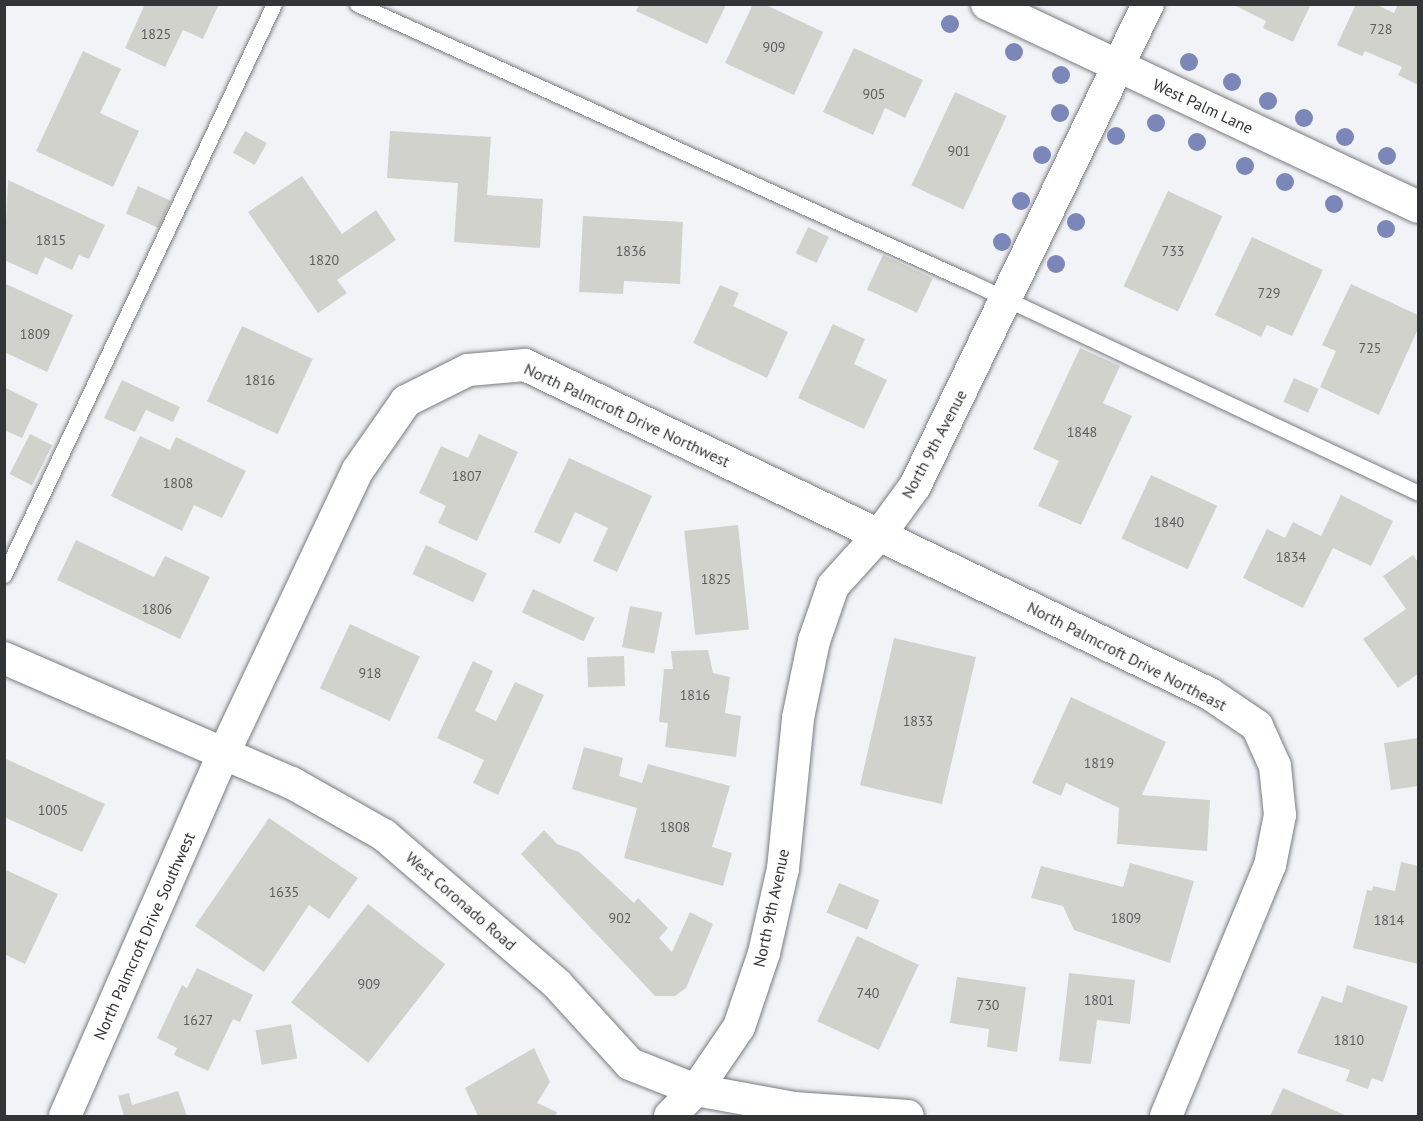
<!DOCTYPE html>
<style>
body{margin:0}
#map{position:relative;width:1423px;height:1121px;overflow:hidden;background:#f1f3f7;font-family:"PT Sans",sans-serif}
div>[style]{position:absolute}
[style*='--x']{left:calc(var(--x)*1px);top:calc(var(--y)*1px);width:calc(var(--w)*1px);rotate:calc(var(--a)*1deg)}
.building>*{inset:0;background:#d2d2cd;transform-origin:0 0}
.roads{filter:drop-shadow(0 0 2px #7a7c80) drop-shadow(0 0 2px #7a7c80)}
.service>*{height:15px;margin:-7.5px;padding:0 7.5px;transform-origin:7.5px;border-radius:7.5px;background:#fff}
.minor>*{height:32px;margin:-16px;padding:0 16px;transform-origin:16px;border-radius:16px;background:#fff}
.trees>*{width:18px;height:18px;margin:-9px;border-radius:50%;background:#7c87b9}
span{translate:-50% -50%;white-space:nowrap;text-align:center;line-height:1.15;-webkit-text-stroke:4.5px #fff;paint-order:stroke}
.number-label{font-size:14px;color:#5b5c5c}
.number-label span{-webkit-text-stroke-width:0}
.street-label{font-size:16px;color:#333436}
.frame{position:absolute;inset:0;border:6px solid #333436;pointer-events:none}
</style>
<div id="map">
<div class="building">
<div style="clip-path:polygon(145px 4px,219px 4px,203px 39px,183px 30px,165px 67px,125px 48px)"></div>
<div style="clip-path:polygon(753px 4px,764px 4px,823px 32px,794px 95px,725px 63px)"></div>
<div style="clip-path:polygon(1232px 4px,1311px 4px,1293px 42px,1263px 28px,1266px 21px)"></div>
<div style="clip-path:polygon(1356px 4px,1375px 4px,1394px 13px,1398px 4px,1418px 4px,1418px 85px,1398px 75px,1402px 67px,1365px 51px,1362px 56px,1337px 45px)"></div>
<div style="clip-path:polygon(639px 5px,726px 5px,707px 44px,636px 11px)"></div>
<div style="clip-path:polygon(854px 48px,923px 80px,905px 118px,885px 108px,873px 135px,823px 112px)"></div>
<div style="clip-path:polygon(83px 51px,121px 69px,100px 113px,139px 131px,113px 187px,36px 151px)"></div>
<div style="left:955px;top:92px;width:57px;height:103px;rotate:25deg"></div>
<div style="left:245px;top:131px;width:25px;height:25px;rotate:29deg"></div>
<div style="clip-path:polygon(390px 131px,491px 137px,487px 195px,543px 199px,540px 248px,454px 242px,458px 183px,387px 178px)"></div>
<div style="clip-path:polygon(302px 176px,342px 234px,376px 210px,396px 240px,337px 280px,347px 293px,318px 313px,248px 212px)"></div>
<div style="clip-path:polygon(8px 180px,105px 225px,89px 259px,79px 255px,72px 270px,45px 257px,37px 275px,4px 260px)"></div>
<div style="left:138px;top:186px;width:36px;height:30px;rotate:24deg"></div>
<div style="left:1168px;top:191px;width:60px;height:105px;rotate:25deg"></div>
<div style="clip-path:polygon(583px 216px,683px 222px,680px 284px,624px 281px,623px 294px,579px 292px)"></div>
<div style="left:808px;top:227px;width:23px;height:29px;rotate:25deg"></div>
<div style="clip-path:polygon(1252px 237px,1323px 270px,1292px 336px,1267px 325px,1261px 337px,1215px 315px)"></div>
<div style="left:883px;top:255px;width:55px;height:38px;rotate:25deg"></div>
<div style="clip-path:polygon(4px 283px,73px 315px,47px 372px,4px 352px)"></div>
<div style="clip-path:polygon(1351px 284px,1418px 315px,1418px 329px,1379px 415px,1320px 387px,1336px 351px,1322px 345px)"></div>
<div style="clip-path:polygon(720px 285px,739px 293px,733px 306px,788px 332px,767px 378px,693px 343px)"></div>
<div style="clip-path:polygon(833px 324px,865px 339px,854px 364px,887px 380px,864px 429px,798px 398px)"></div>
<div style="left:242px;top:326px;width:78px;height:83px;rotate:25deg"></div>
<div style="clip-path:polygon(1080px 348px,1120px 366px,1103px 403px,1132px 416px,1081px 525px,1038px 506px,1059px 461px,1033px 449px)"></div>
<div style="left:1294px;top:378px;width:27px;height:26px;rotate:24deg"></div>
<div style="clip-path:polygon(122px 380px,180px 407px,173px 422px,146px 410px,135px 432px,104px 418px)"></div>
<div style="clip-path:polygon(4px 387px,38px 404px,22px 438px,4px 430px)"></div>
<div style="left:30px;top:434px;width:25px;height:45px;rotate:27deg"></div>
<div style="clip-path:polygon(479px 434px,518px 452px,477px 541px,438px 523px,446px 506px,419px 493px,441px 446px,468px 458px)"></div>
<div style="clip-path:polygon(140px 436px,170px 450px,176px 437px,246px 471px,222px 518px,194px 505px,182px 531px,111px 496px)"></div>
<div style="clip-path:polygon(569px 458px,652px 496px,617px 572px,593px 561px,608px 528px,575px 512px,560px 544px,534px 532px)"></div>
<div style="left:1151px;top:475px;width:73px;height:70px;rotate:25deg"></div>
<div style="clip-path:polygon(1341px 495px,1393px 521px,1371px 566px,1333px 548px,1303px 608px,1243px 578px,1267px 529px,1285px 538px,1293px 522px,1321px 536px)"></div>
<div style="left:738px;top:525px;width:105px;height:54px;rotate:84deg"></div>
<div style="clip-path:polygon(76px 540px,154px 577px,165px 556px,210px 577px,180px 639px,57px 580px)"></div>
<div style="left:426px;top:545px;width:67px;height:32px;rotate:25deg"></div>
<div style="clip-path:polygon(1413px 555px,1418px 562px,1418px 674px,1398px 688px,1363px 639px,1406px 609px,1383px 576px)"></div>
<div style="left:533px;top:589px;width:68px;height:26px;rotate:25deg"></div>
<div style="left:630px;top:606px;width:33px;height:42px;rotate:11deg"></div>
<div style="left:350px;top:624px;width:77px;height:71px;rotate:25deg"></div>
<div style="left:894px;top:638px;width:84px;height:151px;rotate:13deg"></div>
<div style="clip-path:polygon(708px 650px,713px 673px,730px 677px,725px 713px,741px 716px,736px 757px,665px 747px,668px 723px,659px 722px,664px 669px,673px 669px,671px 651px)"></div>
<div style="left:624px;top:656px;width:30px;height:37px;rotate:88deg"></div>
<div style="clip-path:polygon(473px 661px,493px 671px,475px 711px,496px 721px,515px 682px,544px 695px,498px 795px,473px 783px,484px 760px,437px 738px)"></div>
<div style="clip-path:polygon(1071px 697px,1166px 742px,1142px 795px,1210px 800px,1207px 851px,1117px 844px,1119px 808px,1066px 783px,1061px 796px,1032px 783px)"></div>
<div style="clip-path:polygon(1418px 738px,1418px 786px,1391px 790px,1384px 743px)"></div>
<div style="clip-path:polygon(584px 747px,623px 758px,619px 776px,642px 783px,648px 764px,730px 786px,712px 847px,732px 853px,723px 886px,624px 858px,637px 808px,572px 789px)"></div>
<div style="clip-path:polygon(4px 758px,105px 804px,82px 852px,4px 817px)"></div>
<div style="clip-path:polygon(269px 818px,358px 878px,329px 919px,309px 905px,264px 972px,195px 926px)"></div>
<div style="clip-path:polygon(544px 830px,557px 844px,579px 852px,634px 903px,638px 898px,668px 928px,659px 938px,672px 952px,690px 912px,713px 924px,686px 988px,675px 996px,655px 996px,521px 854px)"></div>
<div style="clip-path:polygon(1401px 862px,1418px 866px,1418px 964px,1353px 948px,1367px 890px,1372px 891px,1373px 886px,1395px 891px)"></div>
<div style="clip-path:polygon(1130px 863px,1194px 881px,1170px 963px,1074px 930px,1063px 906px,1031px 898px,1041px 866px,1123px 887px)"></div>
<div style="clip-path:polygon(6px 870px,58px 894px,25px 964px,4px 954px)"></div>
<div style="left:839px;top:883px;width:44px;height:32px;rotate:23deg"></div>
<div style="left:368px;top:904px;width:98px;height:125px;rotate:38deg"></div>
<div style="left:857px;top:936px;width:68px;height:94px;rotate:25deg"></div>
<div style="clip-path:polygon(197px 968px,253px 995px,240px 1022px,233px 1019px,208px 1071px,174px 1055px,177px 1048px,157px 1038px,182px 985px,187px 988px)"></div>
<div style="clip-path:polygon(1069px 973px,1135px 980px,1130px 1024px,1097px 1020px,1091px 1064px,1059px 1061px)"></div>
<div style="clip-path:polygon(957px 977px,1026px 987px,1017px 1052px,987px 1047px,989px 1029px,950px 1023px)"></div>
<div style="clip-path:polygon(1347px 985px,1408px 1006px,1383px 1082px,1372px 1078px,1368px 1089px,1346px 1081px,1350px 1070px,1297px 1053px,1322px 996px,1342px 1003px)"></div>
<div style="left:291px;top:1024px;width:35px;height:36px;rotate:80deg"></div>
<div style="clip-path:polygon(534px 1048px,550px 1082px,537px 1103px,557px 1112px,555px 1116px,478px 1116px,465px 1088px)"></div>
<div style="clip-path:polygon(1283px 1088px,1347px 1116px,1270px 1116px)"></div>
<div style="clip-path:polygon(178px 1091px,187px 1116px,124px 1116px,118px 1096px,129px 1093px,132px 1105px)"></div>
</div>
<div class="roads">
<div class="service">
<div style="--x:357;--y:4;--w:671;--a:24.39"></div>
<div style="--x:968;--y:281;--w:497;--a:25.2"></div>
<div style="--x:4;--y:575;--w:632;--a:-64.69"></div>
</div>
<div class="minor">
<div style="--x:987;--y:4;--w:476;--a:25.2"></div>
<div style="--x:4;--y:658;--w:314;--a:23.5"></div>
<div style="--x:292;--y:783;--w:106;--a:29.5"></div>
<div style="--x:384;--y:835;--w:228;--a:40.7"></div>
<div style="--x:557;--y:984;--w:108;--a:47.6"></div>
<div style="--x:630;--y:1064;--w:71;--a:21.5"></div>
<div style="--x:696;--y:1090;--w:100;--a:10.4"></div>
<div style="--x:794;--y:1108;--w:114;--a:4"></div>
<div style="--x:65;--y:1116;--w:394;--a:-66.4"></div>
<div style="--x:223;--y:755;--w:315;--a:-64.7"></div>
<div style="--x:358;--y:470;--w:84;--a:-55.2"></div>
<div style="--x:406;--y:401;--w:69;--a:-26.6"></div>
<div style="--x:468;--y:370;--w:57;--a:-5"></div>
<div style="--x:525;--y:365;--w:760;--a:25.65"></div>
<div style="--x:1210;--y:694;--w:57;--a:34.2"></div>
<div style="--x:1257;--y:726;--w:44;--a:65.8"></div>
<div style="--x:1275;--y:766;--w:49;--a:84.2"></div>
<div style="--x:1280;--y:815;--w:51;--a:101.3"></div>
<div style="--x:1270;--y:865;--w:272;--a:112.5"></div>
<div style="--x:670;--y:1116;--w:37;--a:-45"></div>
<div style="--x:696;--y:1090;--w:76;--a:-55.7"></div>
<div style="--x:739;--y:1027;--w:78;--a:-71.3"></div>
<div style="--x:764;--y:953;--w:86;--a:-77.3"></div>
<div style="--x:783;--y:869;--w:152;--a:-84.3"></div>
<div style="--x:798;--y:718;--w:79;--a:-78.3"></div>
<div style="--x:814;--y:641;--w:58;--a:-70.9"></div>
<div style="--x:833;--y:586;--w:70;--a:-47.9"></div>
<div style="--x:880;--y:534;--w:59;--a:-53.9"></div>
<div style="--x:915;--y:486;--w:535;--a:-64.2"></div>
</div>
</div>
<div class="trees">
<div style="left:950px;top:24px"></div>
<div style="left:1014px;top:52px"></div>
<div style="left:1189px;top:62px"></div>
<div style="left:1061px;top:75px"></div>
<div style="left:1232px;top:82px"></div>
<div style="left:1268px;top:101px"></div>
<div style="left:1060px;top:113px"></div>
<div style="left:1304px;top:118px"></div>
<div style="left:1156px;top:123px"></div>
<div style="left:1116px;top:136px"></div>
<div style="left:1345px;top:137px"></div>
<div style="left:1197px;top:142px"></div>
<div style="left:1042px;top:155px"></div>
<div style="left:1387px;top:156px"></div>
<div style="left:1245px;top:166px"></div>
<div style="left:1285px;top:182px"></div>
<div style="left:1021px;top:201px"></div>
<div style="left:1334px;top:204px"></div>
<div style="left:1076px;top:222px"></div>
<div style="left:1386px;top:229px"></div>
<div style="left:1002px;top:242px"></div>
<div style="left:1056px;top:264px"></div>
</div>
<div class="number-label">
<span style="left:1381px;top:29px">728</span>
<span style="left:156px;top:34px">1825</span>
<span style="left:774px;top:47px">909</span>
<span style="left:874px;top:94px">905</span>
<span style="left:959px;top:151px">901</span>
<span style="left:51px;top:240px">1815</span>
<span style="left:631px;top:251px">1836</span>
<span style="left:1173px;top:251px">733</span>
<span style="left:324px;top:260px">1820</span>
<span style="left:1269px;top:293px">729</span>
<span style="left:35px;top:334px">1809</span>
<span style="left:1370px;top:348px">725</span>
<span style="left:260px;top:380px">1816</span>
<span style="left:1082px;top:432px">1848</span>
<span style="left:467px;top:476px">1807</span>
<span style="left:178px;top:483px">1808</span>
<span style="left:1169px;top:522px">1840</span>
<span style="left:1291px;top:557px">1834</span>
<span style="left:716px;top:579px">1825</span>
<span style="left:157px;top:609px">1806</span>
<span style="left:370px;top:673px">918</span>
<span style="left:695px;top:695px">1816</span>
<span style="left:918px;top:721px">1833</span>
<span style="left:1099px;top:763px">1819</span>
<span style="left:53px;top:810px">1005</span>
<span style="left:675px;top:827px">1808</span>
<span style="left:284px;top:892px">1635</span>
<span style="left:620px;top:918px">902</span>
<span style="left:1126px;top:918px">1809</span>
<span style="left:1389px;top:920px">1814</span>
<span style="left:369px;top:984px">909</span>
<span style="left:868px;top:993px">740</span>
<span style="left:1099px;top:1000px">1801</span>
<span style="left:988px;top:1005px">730</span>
<span style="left:198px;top:1020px">1627</span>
<span style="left:1349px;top:1040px">1810</span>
</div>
<div class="street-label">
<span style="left:1203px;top:106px;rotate:25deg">West Palm Lane</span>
<span style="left:627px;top:415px;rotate:25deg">North Palmcroft Drive Northwest</span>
<span style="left:934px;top:444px;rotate:-62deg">North 9th Avenue</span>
<span style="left:1127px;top:656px;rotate:27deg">North Palmcroft Drive Northeast</span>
<span style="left:461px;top:901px;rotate:41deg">West Coronado Road</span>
<span style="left:771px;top:908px;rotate:-78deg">North 9th Avenue</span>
<span style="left:144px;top:936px;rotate:-66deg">North Palmcroft Drive Southwest</span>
</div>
<div class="frame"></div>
</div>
